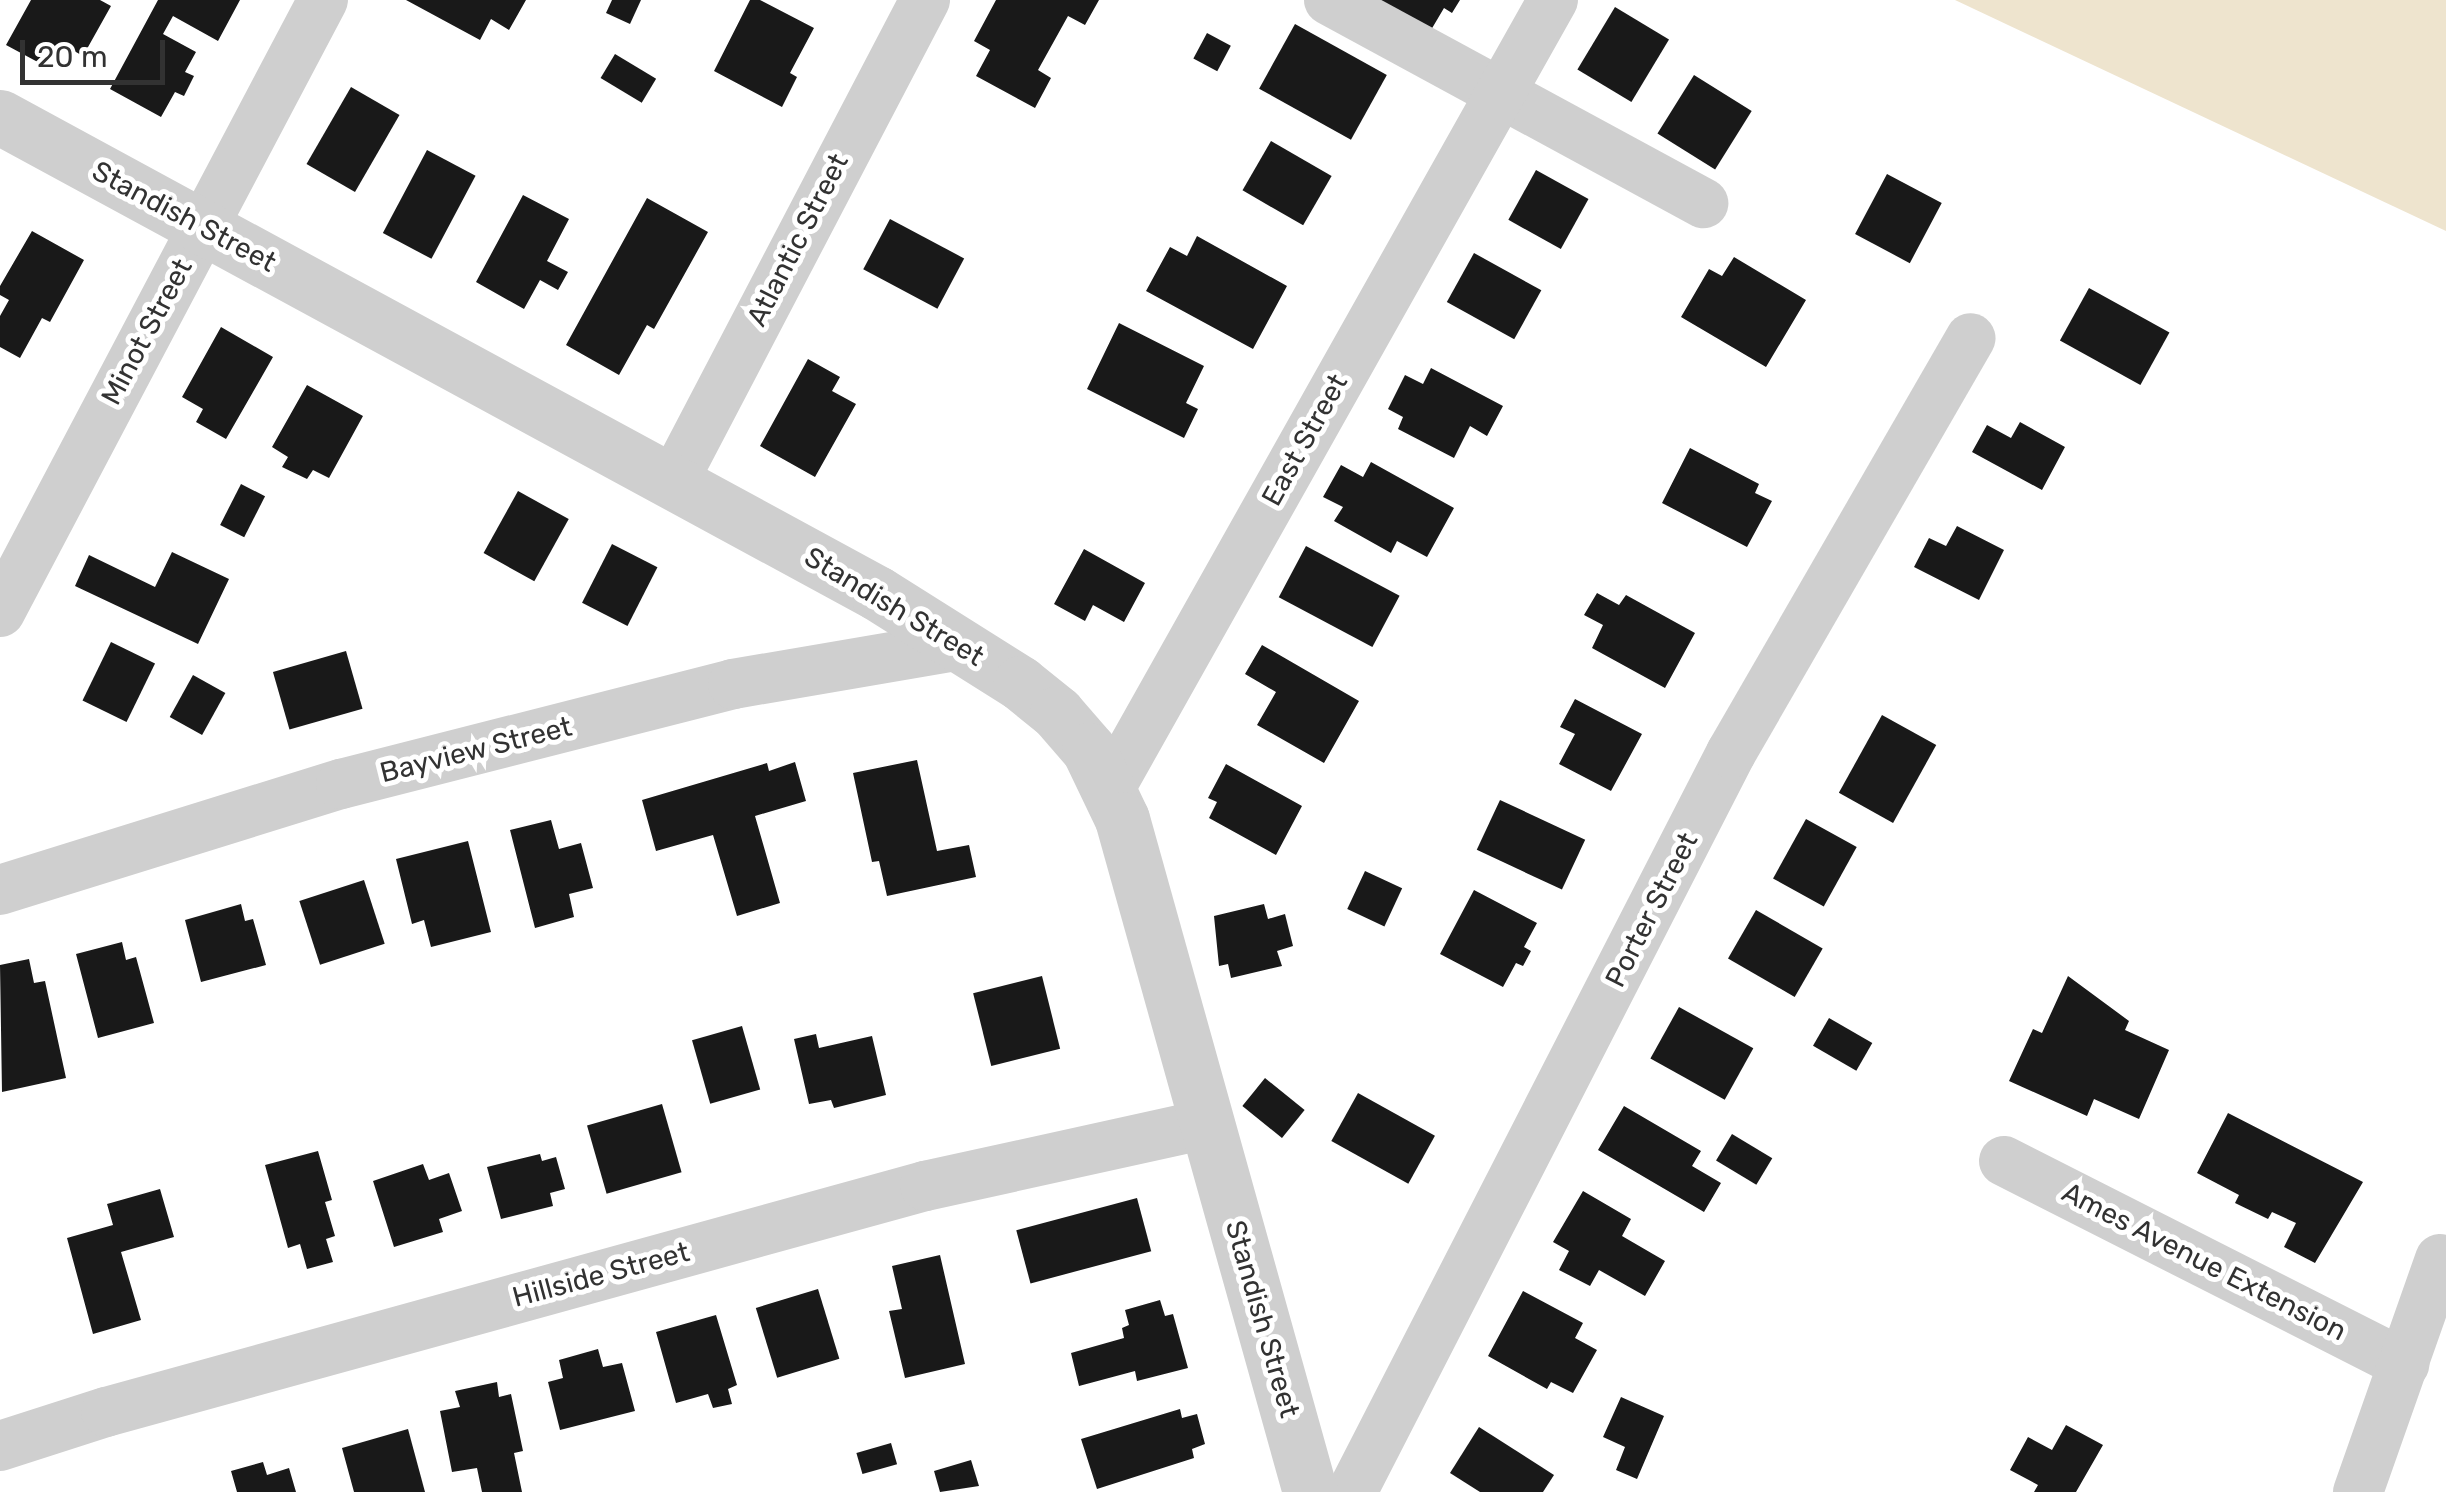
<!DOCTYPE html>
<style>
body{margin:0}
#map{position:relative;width:2446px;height:1492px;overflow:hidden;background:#fff;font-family:Rubik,sans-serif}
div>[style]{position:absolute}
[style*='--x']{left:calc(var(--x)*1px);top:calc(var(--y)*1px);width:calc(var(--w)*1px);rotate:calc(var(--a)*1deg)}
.water>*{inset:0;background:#eee4ce}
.building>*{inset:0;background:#191919;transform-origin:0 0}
.minor>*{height:50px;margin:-25px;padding:0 25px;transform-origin:25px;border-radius:25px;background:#cfcfcf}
.tertiary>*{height:55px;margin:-27.5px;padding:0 27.5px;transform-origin:27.5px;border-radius:27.5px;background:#cfcfcf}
span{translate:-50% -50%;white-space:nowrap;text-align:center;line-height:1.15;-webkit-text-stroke:10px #fff;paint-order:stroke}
.street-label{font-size:28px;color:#323232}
.scale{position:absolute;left:20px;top:40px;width:145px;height:45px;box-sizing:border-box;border:5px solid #323232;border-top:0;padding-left:12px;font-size:30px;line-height:35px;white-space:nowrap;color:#323232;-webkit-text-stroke:8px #fff;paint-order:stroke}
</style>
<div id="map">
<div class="water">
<div style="clip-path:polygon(1955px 0,2446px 0,2446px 231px)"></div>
</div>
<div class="building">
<div style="clip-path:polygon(31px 0,100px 0,111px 6px,83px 56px,60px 43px,47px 67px,6px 45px)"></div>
<div style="clip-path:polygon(158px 0,240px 0,218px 41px,173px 16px,163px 34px,196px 52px,185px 72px,194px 76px,184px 96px,175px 92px,161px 117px,110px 89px)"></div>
<div style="clip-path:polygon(406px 0,526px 0,509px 30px,491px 19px,480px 40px)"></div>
<div style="clip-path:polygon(612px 0,641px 0,630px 24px,606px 13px)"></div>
<div style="clip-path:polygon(750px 0,760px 0,814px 28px,790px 73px,797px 77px,782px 107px,714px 71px)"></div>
<div style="clip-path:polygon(996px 0,1099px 0,1085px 25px,1068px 16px,1038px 70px,1051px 78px,1035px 108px,976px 76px,990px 50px,974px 41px)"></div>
<div style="clip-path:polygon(1379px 0,1460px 0,1452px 13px,1444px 8px,1431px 30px)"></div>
<div style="left:1615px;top:7px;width:63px;height:73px;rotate:31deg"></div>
<div style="left:1295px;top:24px;width:105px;height:74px;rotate:29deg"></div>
<div style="left:1207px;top:33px;width:27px;height:29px;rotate:28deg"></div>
<div style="left:615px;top:54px;width:48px;height:28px;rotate:31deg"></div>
<div style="left:1694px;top:75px;width:68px;height:69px;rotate:32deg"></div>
<div style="left:351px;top:87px;width:56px;height:89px;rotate:30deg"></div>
<div style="left:1271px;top:141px;width:70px;height:57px;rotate:30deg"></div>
<div style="left:427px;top:150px;width:55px;height:94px;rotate:28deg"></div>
<div style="left:1536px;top:170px;width:60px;height:57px;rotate:29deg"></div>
<div style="left:1887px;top:174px;width:62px;height:68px;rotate:28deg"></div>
<div style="clip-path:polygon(523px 195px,569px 219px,547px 261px,568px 272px,558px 290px,540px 280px,524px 309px,476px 282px)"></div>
<div style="clip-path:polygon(647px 198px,708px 232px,654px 329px,647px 325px,619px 375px,566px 345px)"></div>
<div style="left:890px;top:219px;width:84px;height:57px;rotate:28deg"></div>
<div style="clip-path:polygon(32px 231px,84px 260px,50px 322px,42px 318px,20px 358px,0 347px,0 316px,9px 300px,0 295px,0 286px)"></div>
<div style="clip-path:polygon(1197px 236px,1287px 286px,1253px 349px,1146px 291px,1170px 247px,1187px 256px)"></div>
<div style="left:1474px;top:253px;width:77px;height:56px;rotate:29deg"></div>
<div style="clip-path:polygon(1734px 257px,1806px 300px,1766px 367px,1681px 317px,1709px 269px,1722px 276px)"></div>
<div style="left:2089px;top:288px;width:92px;height:60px;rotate:29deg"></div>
<div style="clip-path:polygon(1119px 323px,1204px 366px,1186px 403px,1198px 409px,1184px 438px,1087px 389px)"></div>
<div style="clip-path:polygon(221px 327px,273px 357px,226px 439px,196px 422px,203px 409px,182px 397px)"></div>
<div style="clip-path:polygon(808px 359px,840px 377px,832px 391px,856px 404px,815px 477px,760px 446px)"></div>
<div style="clip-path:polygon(1431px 368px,1503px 406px,1487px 436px,1470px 426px,1454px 458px,1398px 429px,1403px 417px,1388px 409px,1405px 375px,1423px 384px)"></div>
<div style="clip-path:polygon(307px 385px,363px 416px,329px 478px,313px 470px,307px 479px,282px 467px,288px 457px,272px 447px)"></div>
<div style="clip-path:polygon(2020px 422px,2065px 447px,2042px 490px,1972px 452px,1987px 425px,2011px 438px)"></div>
<div style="clip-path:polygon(1690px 448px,1759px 484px,1755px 493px,1772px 501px,1747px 547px,1662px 503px)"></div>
<div style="clip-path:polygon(1371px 462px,1454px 508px,1427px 557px,1397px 541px,1391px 553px,1334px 521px,1343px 507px,1323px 497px,1341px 465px,1363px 477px)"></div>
<div style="left:241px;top:484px;width:27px;height:46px;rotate:27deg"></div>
<div style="left:518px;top:491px;width:58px;height:71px;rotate:29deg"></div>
<div style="clip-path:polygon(1957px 526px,2004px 550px,1979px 600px,1914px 567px,1929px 538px,1946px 546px)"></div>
<div style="left:612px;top:544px;width:51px;height:66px;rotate:27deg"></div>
<div style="left:1306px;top:546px;width:106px;height:58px;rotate:28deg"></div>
<div style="clip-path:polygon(1084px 549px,1145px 583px,1124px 622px,1093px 605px,1085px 621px,1054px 604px)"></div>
<div style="clip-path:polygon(172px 552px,229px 579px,198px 644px,75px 586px,89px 555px,155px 587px)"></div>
<div style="clip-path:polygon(1597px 593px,1619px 605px,1626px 595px,1695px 633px,1665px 688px,1592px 648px,1603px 625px,1584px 615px)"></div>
<div style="left:111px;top:642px;width:49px;height:65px;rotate:26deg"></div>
<div style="clip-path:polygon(1262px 645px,1359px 701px,1324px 763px,1257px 725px,1276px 692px,1245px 674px)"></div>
<div style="left:346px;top:651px;width:60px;height:76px;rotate:74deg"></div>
<div style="left:193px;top:675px;width:37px;height:48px;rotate:29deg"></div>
<div style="clip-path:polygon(1575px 699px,1642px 734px,1611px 791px,1559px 764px,1575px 734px,1560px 727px)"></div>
<div style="left:1882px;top:715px;width:62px;height:89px;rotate:29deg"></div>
<div style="clip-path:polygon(917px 760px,937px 851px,969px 845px,976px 877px,887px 896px,879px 861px,872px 862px,853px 773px)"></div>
<div style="clip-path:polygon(795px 762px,806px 801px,755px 816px,780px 903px,737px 916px,713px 835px,656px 851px,642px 800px,767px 763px,769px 771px)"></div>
<div style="clip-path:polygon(1226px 764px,1302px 806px,1276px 855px,1209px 818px,1217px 802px,1208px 798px)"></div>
<div style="left:1500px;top:800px;width:94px;height:55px;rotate:25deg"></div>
<div style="left:1806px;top:819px;width:58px;height:68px;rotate:29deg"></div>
<div style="clip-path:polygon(551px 820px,559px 849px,581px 843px,593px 888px,569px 894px,574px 917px,535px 928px,510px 830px)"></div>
<div style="clip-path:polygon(468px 841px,491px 932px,431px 947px,424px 920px,412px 924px,396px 859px)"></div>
<div style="left:1365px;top:871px;width:41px;height:42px;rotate:25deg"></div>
<div style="left:364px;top:880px;width:67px;height:68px;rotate:72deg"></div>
<div style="clip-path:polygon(1474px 890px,1537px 923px,1524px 947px,1531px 951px,1523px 966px,1516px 963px,1503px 987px,1440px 954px)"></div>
<div style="clip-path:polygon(241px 904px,245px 921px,253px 919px,266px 965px,201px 982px,185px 920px)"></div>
<div style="clip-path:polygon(1264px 904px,1268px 919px,1285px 914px,1293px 946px,1277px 951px,1282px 966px,1231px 978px,1228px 964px,1219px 966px,1214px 916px)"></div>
<div style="left:1756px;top:910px;width:77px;height:56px;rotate:30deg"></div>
<div style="clip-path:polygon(122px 942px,126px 960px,136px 957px,154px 1023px,98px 1038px,76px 954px)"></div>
<div style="clip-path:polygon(29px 959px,34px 983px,45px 981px,66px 1078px,2px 1092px,0 965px)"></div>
<div style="left:1042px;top:976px;width:75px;height:71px;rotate:76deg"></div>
<div style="clip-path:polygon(2068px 976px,2129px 1021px,2125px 1030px,2169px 1050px,2139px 1119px,2094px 1099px,2087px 1116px,2009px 1081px,2033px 1029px,2042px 1033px)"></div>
<div style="left:1679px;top:1007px;width:85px;height:59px;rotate:29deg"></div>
<div style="left:1829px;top:1018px;width:50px;height:32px;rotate:30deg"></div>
<div style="left:742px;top:1026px;width:66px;height:52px;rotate:74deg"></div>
<div style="clip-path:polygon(816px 1034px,819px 1048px,872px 1036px,886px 1095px,834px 1108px,831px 1100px,809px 1104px,794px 1039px)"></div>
<div style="left:1265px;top:1078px;width:51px;height:36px;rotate:39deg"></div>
<div style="left:1358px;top:1093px;width:88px;height:55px;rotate:29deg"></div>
<div style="left:662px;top:1104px;width:71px;height:78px;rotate:74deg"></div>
<div style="clip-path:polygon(1624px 1106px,1701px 1151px,1692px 1166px,1721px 1183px,1704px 1212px,1598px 1150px)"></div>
<div style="clip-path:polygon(2228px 1113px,2363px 1182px,2315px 1263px,2284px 1247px,2296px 1223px,2272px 1212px,2268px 1219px,2235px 1203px,2239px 1195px,2197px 1173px)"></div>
<div style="left:1732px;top:1134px;width:47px;height:31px;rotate:31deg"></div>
<div style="clip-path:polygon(318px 1151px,332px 1200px,325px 1202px,335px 1236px,326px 1239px,333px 1262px,307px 1269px,300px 1244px,288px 1248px,265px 1165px)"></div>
<div style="clip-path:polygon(540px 1154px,542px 1161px,556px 1157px,565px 1189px,550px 1193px,553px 1206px,501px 1219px,487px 1167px)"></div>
<div style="clip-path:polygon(423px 1164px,429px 1180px,449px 1173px,462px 1211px,439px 1219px,443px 1232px,394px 1247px,373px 1181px)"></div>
<div style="clip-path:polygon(160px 1189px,174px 1237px,121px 1252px,141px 1320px,93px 1334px,67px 1238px,113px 1225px,107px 1204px)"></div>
<div style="clip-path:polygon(1583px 1191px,1631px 1219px,1622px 1236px,1665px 1261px,1645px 1296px,1599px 1270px,1590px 1286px,1559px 1270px,1569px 1251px,1553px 1242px)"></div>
<div style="left:1137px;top:1198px;width:55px;height:125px;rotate:75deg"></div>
<div style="clip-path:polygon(940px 1255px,965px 1364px,905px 1378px,889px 1311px,902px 1309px,892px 1266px)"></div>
<div style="left:818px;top:1289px;width:73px;height:65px;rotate:73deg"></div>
<div style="clip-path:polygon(1523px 1291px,1583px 1323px,1575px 1338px,1597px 1350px,1573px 1393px,1551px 1382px,1547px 1389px,1488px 1356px)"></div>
<div style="clip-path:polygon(1160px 1300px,1165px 1316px,1173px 1314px,1188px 1368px,1137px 1381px,1135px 1371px,1079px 1386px,1071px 1353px,1124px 1338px,1122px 1328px,1129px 1325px,1125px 1310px)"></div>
<div style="clip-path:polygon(716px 1315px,737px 1385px,728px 1389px,732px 1404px,713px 1408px,708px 1394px,676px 1403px,656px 1332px)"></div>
<div style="clip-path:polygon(598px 1349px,603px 1367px,622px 1363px,635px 1411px,560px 1430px,548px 1382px,563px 1378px,559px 1360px)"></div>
<div style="clip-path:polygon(497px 1382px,499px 1397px,511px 1394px,523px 1451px,514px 1453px,522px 1492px,482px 1492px,477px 1468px,452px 1472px,440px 1411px,460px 1407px,455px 1391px)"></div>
<div style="clip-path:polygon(1621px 1397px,1664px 1416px,1637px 1479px,1616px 1470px,1625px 1447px,1603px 1437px)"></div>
<div style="clip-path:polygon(1180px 1409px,1182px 1418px,1197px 1414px,1205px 1444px,1192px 1449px,1194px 1458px,1097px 1489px,1081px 1439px)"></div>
<div style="clip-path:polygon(2066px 1425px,2103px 1445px,2076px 1492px,2034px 1492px,2038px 1485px,2010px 1470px,2028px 1437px,2052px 1450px)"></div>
<div style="clip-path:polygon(1479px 1427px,1554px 1475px,1543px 1492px,1480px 1492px,1450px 1473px)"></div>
<div style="clip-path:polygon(408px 1429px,425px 1492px,354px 1492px,342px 1448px)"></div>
<div style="left:891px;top:1443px;width:22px;height:36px;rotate:74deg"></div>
<div style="clip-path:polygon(971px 1460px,979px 1486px,940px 1492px,934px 1471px)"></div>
<div style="clip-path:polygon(263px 1462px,267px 1475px,289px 1468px,296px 1492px,237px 1492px,231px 1471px)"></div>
</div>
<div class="minor">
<div style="--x:1329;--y:0;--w:426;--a:28.5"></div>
<div style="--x:673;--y:482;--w:544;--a:-62.4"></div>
<div style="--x:0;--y:612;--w:692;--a:-62.18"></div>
<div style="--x:1110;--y:788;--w:904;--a:-60.66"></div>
<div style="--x:0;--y:890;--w:357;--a:-17.3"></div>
<div style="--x:341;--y:784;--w:405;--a:-14.3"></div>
<div style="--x:733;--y:684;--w:231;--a:-9.7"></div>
<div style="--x:2004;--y:1161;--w:449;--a:26.9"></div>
<div style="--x:0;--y:1446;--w:111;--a:-17.8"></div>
<div style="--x:106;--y:1412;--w:850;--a:-15.43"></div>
<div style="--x:925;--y:1186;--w:289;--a:-12.4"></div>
<div style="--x:1352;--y:1492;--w:831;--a:-62.85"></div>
<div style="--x:1731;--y:753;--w:479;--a:-60"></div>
<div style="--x:2358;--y:1492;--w:247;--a:-70.6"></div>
</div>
<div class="tertiary">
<div style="--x:0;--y:117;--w:998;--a:28.49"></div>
<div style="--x:877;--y:593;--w:169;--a:32.2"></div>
<div style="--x:1020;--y:683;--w:48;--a:39"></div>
<div style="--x:1057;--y:713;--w:49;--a:49.1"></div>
<div style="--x:1089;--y:750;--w:76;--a:64.4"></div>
<div style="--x:1122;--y:819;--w:699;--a:74.39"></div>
</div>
<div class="street-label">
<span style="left:184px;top:217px;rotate:28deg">Standish Street</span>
<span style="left:798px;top:240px;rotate:-63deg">Atlantic Street</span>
<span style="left:147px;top:332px;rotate:-62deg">Minot Street</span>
<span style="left:1305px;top:440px;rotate:-61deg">East Street</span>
<span style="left:894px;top:607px;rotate:31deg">Standish Street</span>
<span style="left:476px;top:750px;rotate:-14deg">Bayview Street</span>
<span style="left:1652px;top:910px;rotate:-63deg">Porter Street</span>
<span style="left:2204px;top:1262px;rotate:27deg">Ames Avenue Extension</span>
<span style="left:601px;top:1275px;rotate:-15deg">Hillside Street</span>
<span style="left:1262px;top:1319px;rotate:74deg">Standish Street</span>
</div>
<div class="scale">20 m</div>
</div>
